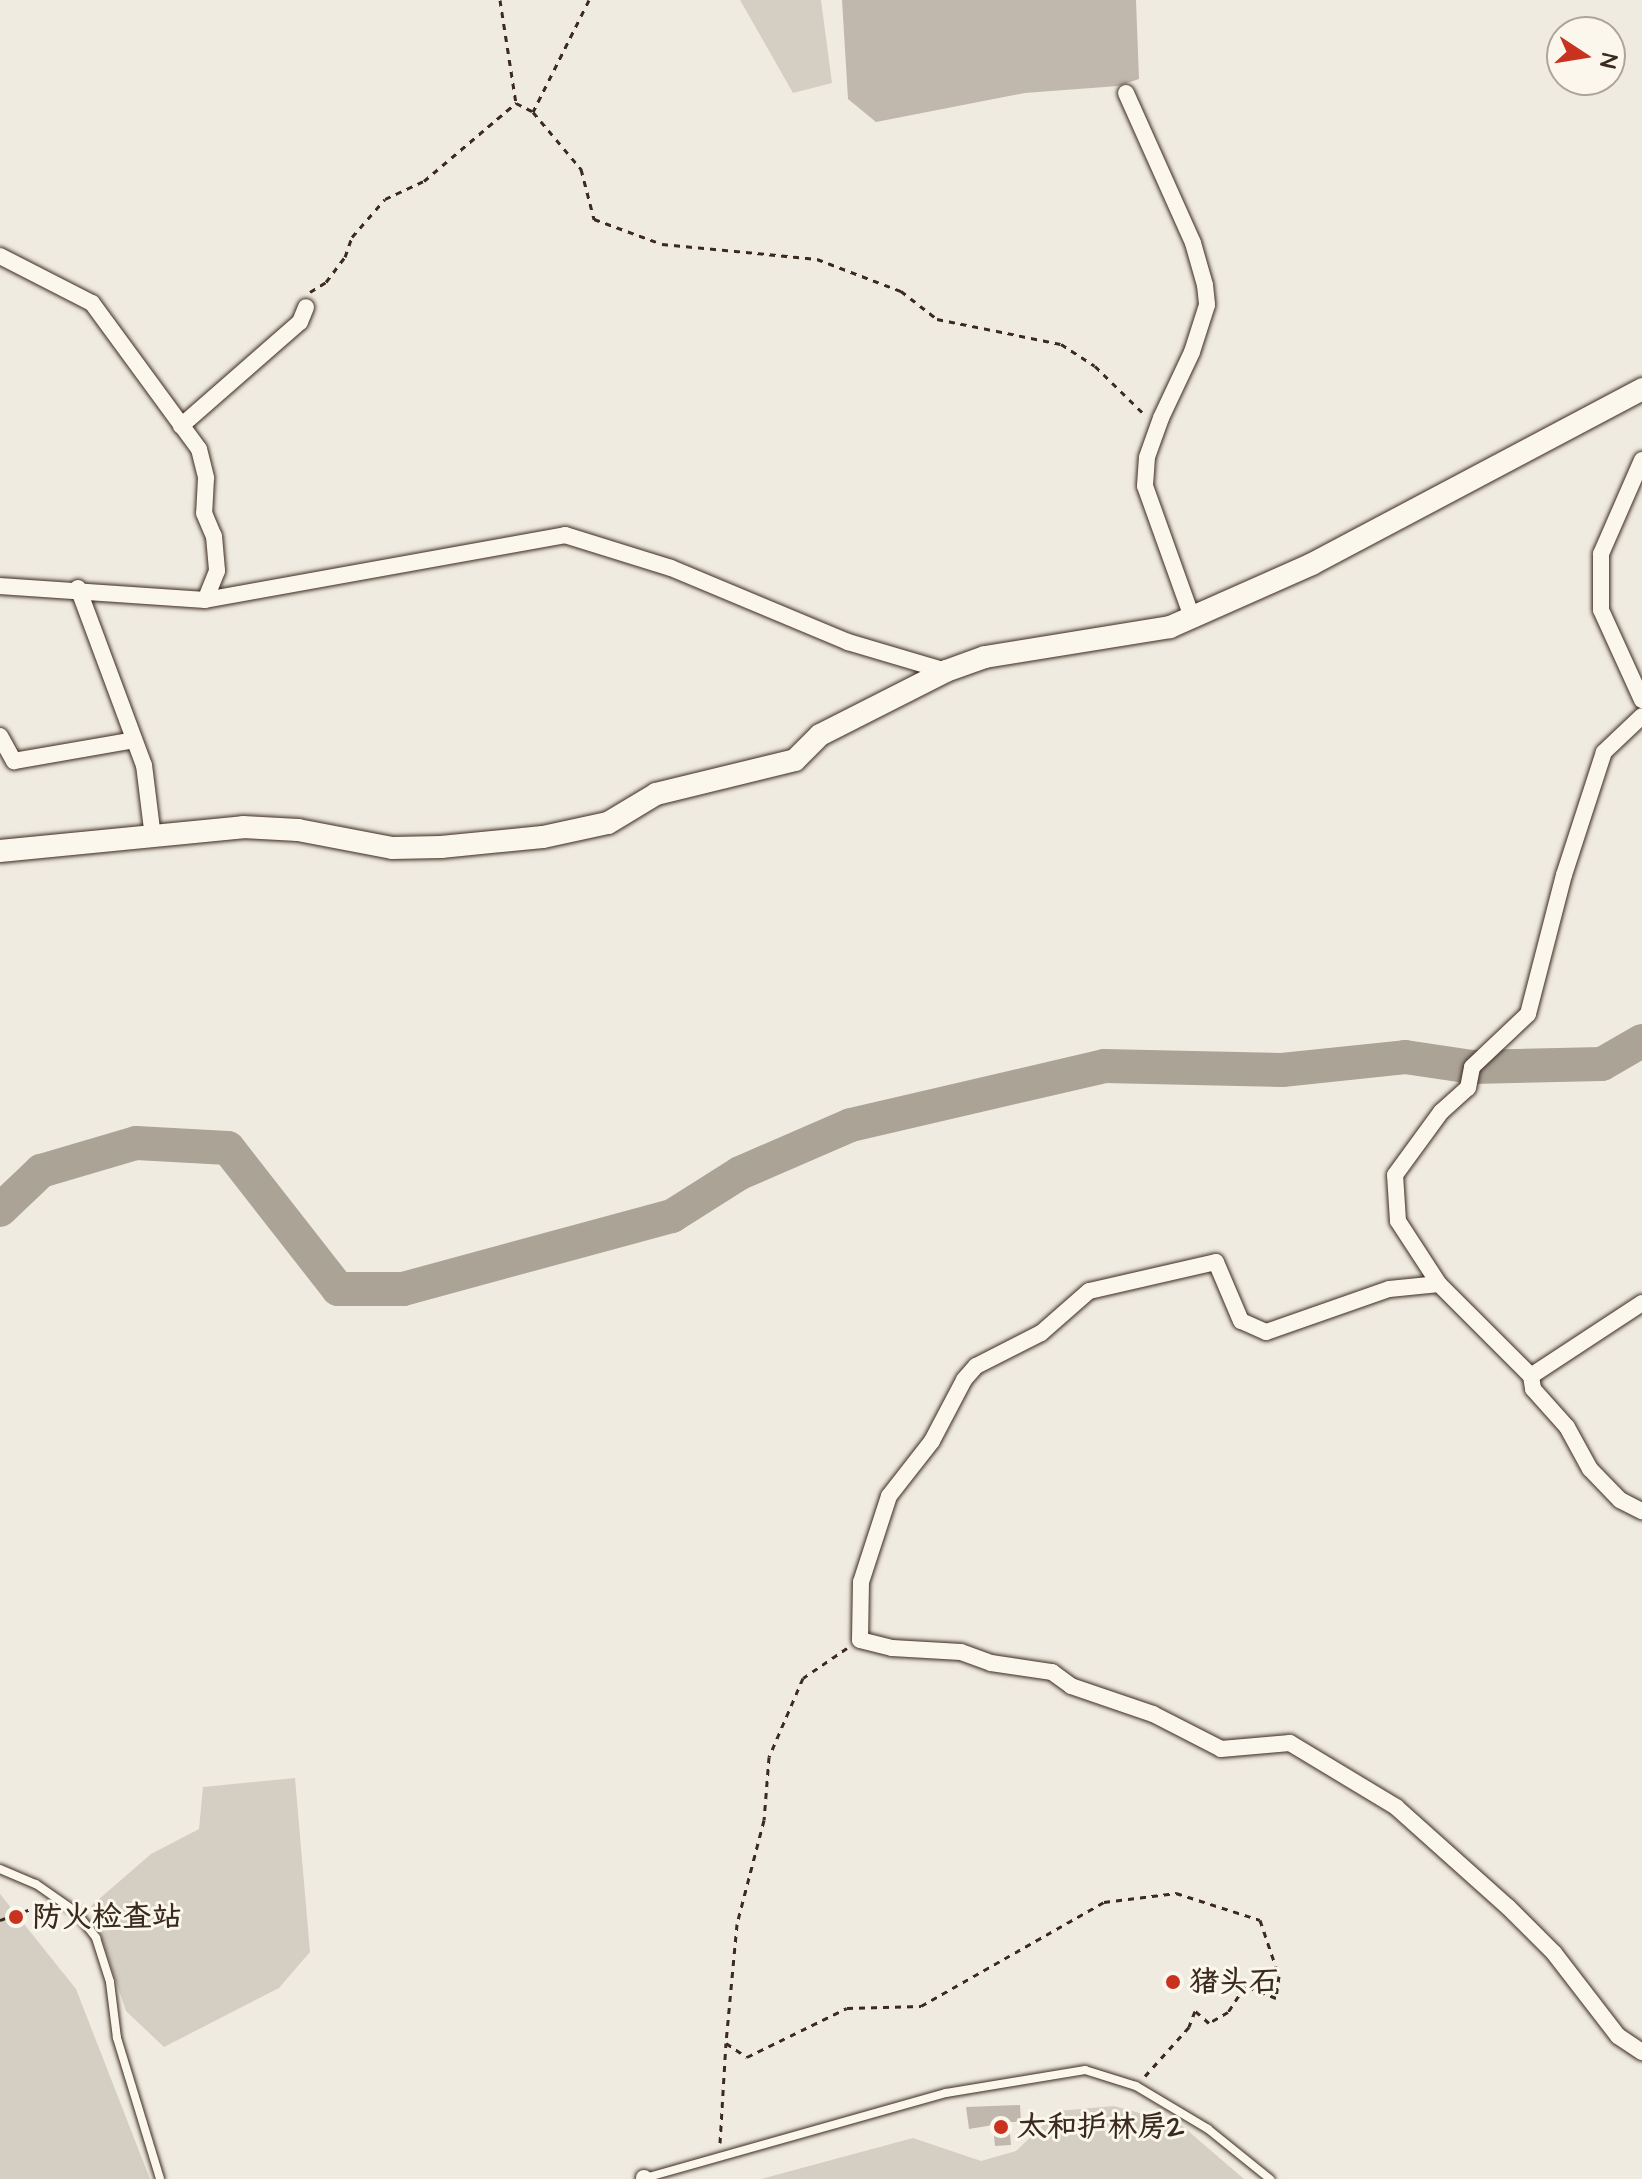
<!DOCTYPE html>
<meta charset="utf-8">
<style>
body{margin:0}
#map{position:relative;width:1642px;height:2179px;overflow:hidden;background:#f0ebe0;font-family:"Architects Daughter","LXGW WenKai TC",sans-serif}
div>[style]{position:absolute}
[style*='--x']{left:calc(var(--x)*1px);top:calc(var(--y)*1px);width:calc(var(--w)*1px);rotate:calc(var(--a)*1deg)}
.green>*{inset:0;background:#d5cec3}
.river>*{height:34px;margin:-17px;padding:0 17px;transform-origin:17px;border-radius:17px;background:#aca397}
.building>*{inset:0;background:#c0b8ad}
.path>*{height:3px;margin-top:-1.5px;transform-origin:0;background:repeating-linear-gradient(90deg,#3b2a1e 0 6px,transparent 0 12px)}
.roads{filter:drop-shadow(0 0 2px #3b2a1e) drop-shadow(0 0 2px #3b2a1e)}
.lane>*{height:8px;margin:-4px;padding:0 4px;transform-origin:4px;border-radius:4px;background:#fbf7ec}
.street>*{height:16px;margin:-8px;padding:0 8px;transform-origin:8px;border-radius:8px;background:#fbf7ec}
.secondary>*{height:22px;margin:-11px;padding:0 11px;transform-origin:11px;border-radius:11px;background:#fbf7ec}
.dots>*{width:22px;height:22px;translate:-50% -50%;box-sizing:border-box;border:4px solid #fbf7ec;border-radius:50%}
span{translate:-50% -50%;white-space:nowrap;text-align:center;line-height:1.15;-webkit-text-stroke:6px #fbf7ec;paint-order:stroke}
.poi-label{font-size:30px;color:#3b2a1e;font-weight:700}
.left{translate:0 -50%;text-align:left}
.north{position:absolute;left:1546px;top:16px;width:80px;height:80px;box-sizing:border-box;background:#fbf7ec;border:2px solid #aea59a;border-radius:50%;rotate:102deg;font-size:22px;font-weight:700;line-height:32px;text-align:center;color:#3b2a1e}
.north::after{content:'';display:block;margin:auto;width:28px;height:36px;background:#c8321e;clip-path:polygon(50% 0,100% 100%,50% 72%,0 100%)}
</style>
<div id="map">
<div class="green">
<div style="clip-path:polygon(740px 0,821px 0,832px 83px,793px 93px)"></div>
<div style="clip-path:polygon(295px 1778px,310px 1952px,279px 1988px,164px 2047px,126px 2011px,91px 1906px,151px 1854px,199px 1829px,203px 1787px)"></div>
<div style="clip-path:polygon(0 1894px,76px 1989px,150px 2179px,0 2179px)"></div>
<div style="clip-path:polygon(1114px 2106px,1180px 2124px,1244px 2179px,761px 2179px,913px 2138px,981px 2161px,1016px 2151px,1058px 2111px)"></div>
</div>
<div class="river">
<div style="--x:0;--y:1210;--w:57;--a:-43.6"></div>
<div style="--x:41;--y:1171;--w:99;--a:-16.4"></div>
<div style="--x:136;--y:1143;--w:92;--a:3.1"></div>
<div style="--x:228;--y:1148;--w:179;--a:52"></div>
<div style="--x:338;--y:1289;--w:65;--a:0"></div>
<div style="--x:403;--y:1289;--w:279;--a:-15.2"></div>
<div style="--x:672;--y:1216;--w:80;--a:-32.3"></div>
<div style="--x:740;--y:1173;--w:121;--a:-23.4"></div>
<div style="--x:851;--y:1125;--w:260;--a:-13.1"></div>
<div style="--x:1104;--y:1066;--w:178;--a:1.3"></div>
<div style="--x:1282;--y:1070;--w:124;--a:-6"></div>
<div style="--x:1405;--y:1057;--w:68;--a:8.5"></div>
<div style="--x:1472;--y:1067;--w:130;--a:-1.3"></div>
<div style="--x:1602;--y:1064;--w:46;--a:-29.9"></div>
</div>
<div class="building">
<div style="clip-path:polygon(842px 0,1136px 0,1139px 79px,1118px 86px,1025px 93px,876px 122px,848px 99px)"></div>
<div style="clip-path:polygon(1020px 2105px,1021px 2122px,1009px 2122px,1011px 2145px,995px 2146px,993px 2125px,969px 2129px,966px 2107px)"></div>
</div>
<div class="path">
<div style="--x:500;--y:0;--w:104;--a:81.2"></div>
<div style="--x:589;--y:0;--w:125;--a:116.6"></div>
<div style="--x:533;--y:112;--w:75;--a:49.9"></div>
<div style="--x:581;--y:169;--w:52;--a:75.4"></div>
<div style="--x:594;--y:219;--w:72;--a:20.2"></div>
<div style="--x:662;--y:244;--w:156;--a:5.5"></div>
<div style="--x:817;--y:259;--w:90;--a:20.9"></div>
<div style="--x:901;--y:291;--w:46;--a:37.9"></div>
<div style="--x:937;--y:319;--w:126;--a:11.4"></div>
<div style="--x:1061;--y:344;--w:40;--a:32.9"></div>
<div style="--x:1095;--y:366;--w:70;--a:44.4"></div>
<div style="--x:310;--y:292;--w:19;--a:-32"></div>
<div style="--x:326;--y:282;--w:31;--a:-53"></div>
<div style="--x:345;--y:257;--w:21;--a:-71"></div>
<div style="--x:352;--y:237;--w:50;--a:-49"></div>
<div style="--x:385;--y:199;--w:43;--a:-24.8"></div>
<div style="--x:424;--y:181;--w:121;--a:-40.3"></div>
<div style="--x:516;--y:103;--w:18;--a:27"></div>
<div style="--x:847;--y:1648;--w:53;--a:145.7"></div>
<div style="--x:803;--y:1678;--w:86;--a:113.3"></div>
<div style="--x:769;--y:1757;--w:63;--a:94.5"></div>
<div style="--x:764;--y:1820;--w:107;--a:104.6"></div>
<div style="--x:737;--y:1924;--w:120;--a:95.3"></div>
<div style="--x:726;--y:2043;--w:25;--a:34"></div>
<div style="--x:747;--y:2057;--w:111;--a:-26.1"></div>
<div style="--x:847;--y:2008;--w:74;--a:-1.5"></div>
<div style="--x:921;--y:2006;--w:210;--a:-29.6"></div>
<div style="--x:1104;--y:1902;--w:73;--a:-7.1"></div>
<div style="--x:1176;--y:1893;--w:88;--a:17.8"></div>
<div style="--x:1260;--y:1920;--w:59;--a:71.3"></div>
<div style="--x:1279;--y:1976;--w:22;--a:98"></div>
<div style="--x:1276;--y:1998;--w:33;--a:-159"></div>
<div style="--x:1245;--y:1986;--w:31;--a:123"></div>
<div style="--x:1228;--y:2012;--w:22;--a:150"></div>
<div style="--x:1209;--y:2023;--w:18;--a:-139"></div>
<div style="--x:1195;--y:2011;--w:17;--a:111"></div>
<div style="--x:1189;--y:2027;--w:66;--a:131.9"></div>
<div style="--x:0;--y:1920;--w:45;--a:-19.7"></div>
<div style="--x:720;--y:2143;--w:100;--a:-86.6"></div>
</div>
<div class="roads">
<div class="lane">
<div style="--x:0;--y:1869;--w:39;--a:23"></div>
<div style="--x:36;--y:1884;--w:49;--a:35"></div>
<div style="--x:76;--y:1912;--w:33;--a:52"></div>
<div style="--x:96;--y:1938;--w:46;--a:72.3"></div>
<div style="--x:110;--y:1982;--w:56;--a:82.9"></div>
<div style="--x:117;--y:2038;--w:147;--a:73"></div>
<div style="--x:645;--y:2178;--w:313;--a:-15.8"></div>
<div style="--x:946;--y:2093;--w:141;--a:-9.4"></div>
<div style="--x:1085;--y:2070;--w:53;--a:17.4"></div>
<div style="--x:1136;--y:2086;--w:84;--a:30.8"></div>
<div style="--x:1208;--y:2129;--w:80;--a:38.9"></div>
</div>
<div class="street">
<div style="--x:1126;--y:93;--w:164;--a:65.9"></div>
<div style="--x:1193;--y:243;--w:44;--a:74.1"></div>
<div style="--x:1205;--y:285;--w:20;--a:84"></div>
<div style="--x:1207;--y:305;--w:49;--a:107.7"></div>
<div style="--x:1192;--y:352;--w:73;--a:115.2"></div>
<div style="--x:1161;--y:418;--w:41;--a:109.7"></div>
<div style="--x:1147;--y:457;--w:29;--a:94"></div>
<div style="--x:1145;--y:486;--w:139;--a:70.3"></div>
<div style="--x:0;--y:256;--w:103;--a:27.1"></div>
<div style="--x:92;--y:303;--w:181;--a:53.8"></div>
<div style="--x:199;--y:449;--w:30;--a:76"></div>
<div style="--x:206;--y:478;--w:35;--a:93"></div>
<div style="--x:204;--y:513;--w:25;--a:67"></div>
<div style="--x:214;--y:536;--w:35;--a:85"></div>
<div style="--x:217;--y:571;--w:31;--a:112"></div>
<div style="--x:181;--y:426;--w:158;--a:-41.2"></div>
<div style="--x:300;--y:322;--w:16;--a:-68"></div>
<div style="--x:1642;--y:460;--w:103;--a:113.6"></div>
<div style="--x:1601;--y:554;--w:56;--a:90"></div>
<div style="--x:1601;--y:610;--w:99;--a:65.5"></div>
<div style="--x:0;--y:586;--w:205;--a:3.9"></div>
<div style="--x:205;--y:600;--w:366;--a:-10.2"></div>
<div style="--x:565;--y:535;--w:111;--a:17.3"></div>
<div style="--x:671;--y:568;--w:192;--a:22.7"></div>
<div style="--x:848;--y:642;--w:102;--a:16.5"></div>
<div style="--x:78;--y:588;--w:189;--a:69.6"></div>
<div style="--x:144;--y:765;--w:73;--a:82.9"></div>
<div style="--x:0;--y:736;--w:29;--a:61"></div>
<div style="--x:14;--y:761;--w:122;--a:-9.9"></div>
<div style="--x:1439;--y:1284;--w:50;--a:174.3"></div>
<div style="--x:1389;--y:1289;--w:130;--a:160.7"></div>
<div style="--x:1266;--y:1332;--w:27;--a:-156"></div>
<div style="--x:1241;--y:1321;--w:64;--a:-113"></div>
<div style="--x:1216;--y:1262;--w:130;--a:167.1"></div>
<div style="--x:1089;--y:1291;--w:64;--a:138.8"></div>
<div style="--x:1041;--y:1333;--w:73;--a:153.1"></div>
<div style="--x:976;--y:1366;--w:18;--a:131"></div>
<div style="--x:964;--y:1380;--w:69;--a:117.7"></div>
<div style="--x:932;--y:1441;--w:70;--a:128"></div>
<div style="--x:889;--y:1496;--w:90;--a:108"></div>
<div style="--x:861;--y:1582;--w:58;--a:91"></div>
<div style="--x:860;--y:1640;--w:33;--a:14"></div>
<div style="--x:892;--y:1648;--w:69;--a:3.3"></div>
<div style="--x:961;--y:1652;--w:32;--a:20"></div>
<div style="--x:991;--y:1663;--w:62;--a:8.4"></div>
<div style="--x:1052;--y:1672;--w:24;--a:36"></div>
<div style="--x:1071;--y:1686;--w:87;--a:18.9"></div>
<div style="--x:1153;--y:1714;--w:76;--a:27.2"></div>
<div style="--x:1221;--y:1749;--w:69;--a:-5"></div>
<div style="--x:1290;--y:1743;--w:124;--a:31.1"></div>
<div style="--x:1396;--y:1807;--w:150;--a:41.8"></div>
<div style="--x:1508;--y:1907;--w:65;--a:45"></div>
<div style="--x:1554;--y:1953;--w:105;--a:52.4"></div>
<div style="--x:1618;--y:2036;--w:29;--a:34"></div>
<div style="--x:1642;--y:1303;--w:133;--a:146.7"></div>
<div style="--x:1531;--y:1376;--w:13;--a:81"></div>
<div style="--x:1533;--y:1389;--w:51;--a:48.2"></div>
<div style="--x:1567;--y:1427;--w:48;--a:61.3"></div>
<div style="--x:1590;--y:1469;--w:43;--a:45.9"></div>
<div style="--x:1620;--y:1500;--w:25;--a:27"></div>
<div style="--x:1531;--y:1376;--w:130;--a:-135"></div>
<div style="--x:1439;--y:1284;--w:75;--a:-123.1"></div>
<div style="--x:1398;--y:1221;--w:46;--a:-93.7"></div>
<div style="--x:1395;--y:1175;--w:78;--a:-53.9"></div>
<div style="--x:1441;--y:1112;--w:36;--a:-42"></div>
<div style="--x:1468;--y:1088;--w:21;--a:-79"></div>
<div style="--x:1472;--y:1067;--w:77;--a:-43.4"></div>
<div style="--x:1528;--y:1014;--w:144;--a:-75.5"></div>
<div style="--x:1564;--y:875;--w:129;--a:-72"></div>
<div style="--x:1604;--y:752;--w:52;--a:-43.5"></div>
<div style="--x:644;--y:2178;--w:1;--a:90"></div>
</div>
<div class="secondary">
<div style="--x:0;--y:851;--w:244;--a:-5.6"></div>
<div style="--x:243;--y:827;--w:55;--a:3.1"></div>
<div style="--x:298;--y:830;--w:96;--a:10.8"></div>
<div style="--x:392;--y:848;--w:49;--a:-1.2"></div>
<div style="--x:441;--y:847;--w:102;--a:-5.6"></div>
<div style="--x:543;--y:837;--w:66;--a:-12.2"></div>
<div style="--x:608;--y:823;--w:56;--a:-31.1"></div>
<div style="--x:656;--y:794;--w:143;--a:-13.7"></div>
<div style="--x:795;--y:760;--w:35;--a:-45"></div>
<div style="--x:820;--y:735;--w:141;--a:-26.9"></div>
<div style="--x:946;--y:671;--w:41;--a:-19.7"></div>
<div style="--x:985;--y:657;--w:187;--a:-9.2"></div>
<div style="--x:1170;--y:627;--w:155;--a:-23.9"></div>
<div style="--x:1312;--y:564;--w:374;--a:-27.9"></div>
</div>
</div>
<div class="dots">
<div style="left:16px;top:1917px;background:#c8321e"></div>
<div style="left:1173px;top:1982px;background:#c8321e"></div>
<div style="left:1001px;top:2127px;background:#c8321e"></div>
</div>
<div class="poi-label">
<span class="left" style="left:32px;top:1917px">防火检查站</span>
<span class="left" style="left:1189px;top:1982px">猪头石</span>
<span class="left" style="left:1017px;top:2127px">太和护林房2</span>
</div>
<div class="north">N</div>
</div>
